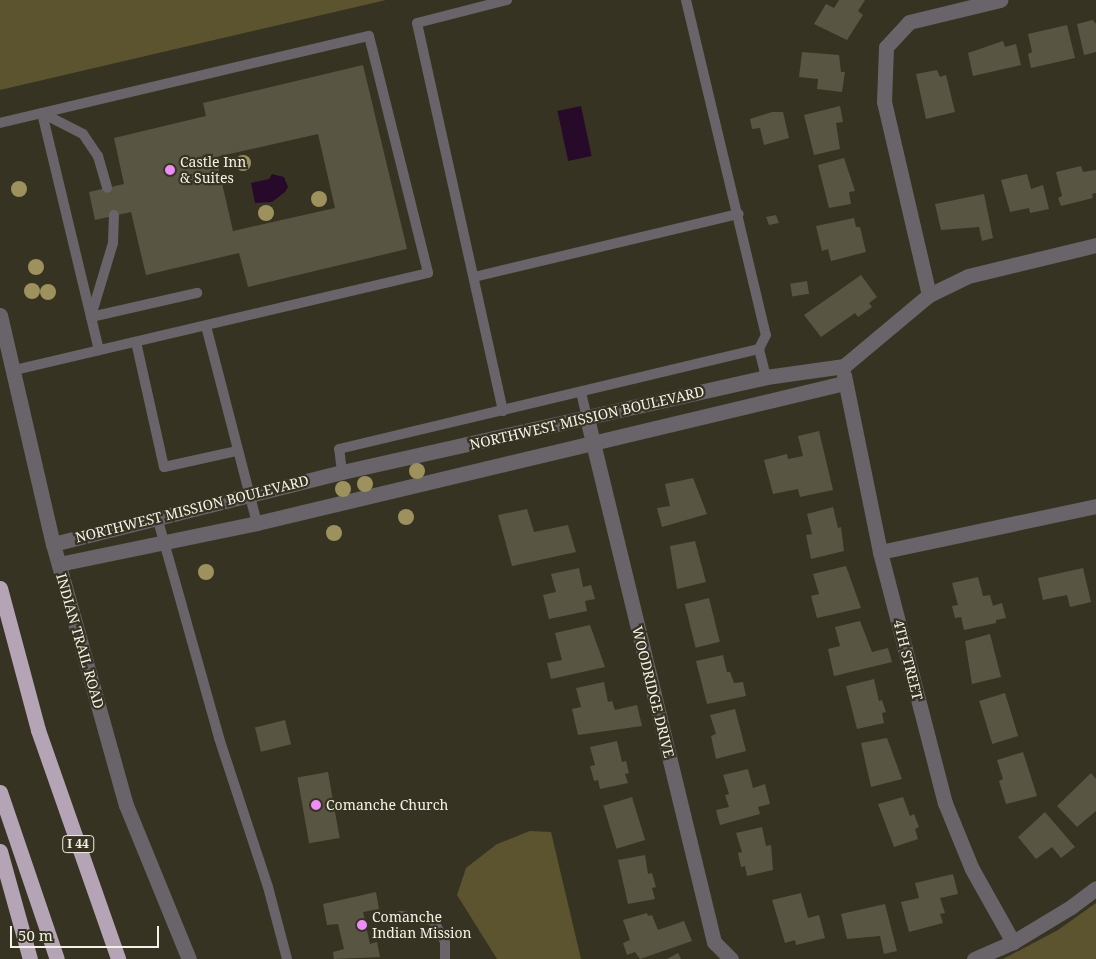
<!DOCTYPE html>
<style>
body{margin:0}
#map{position:relative;width:1096px;height:959px;overflow:hidden;background:#373322;font-family:"Noto Serif",serif}
div>[style]{position:absolute}
[style*='--x']{left:calc(var(--x)*1px);top:calc(var(--y)*1px);width:calc(var(--w)*1px);rotate:calc(var(--a)*1deg)}
.green>*{inset:0;background:#5c532f}
.water>*{inset:0;background:#27092a;transform-origin:0 0}
.building>*{inset:0;background:#595543;transform-origin:0 0}
.lane>*{height:10px;margin:-5px;padding:0 5px;transform-origin:5px;border-radius:5px;background:#69636a}
.street>*{height:15px;margin:-7.5px;padding:0 7.5px;transform-origin:7.5px;border-radius:7.5px;background:#69636a}
.highway>*{height:15px;margin:-7.5px;padding:0 7.5px;transform-origin:7.5px;border-radius:7.5px;background:#b4a4b5}
.trees>*{width:16px;height:16px;margin:-8px;border-radius:50%;background:#9d915d}
.dots>*{width:14px;height:14px;translate:-50% -50%;box-sizing:border-box;border:2px solid #373322;border-radius:50%}
span{translate:-50% -50%;white-space:nowrap;text-align:center;line-height:1.15;-webkit-text-stroke:4.5px #373322;paint-order:stroke}
.shield-label span{padding:1px 4px;background:#373322;border:1px solid;border-radius:4px;-webkit-text-stroke-width:0}
.shield-label{font-size:12px;color:#f4f2e7;font-weight:700}
.poi-label{font-size:14px;color:#f4f2e7}
.left{translate:0 -50%;text-align:left}
.street-label{font-size:14px;color:#f4f2e7}
.scale{position:absolute;left:10px;top:926px;width:149px;height:22px;box-sizing:border-box;border:2px solid #f4f2e7;border-top:0;padding-left:6px;font-size:15px;line-height:18px;white-space:nowrap;color:#f4f2e7;-webkit-text-stroke:4px #373322;paint-order:stroke}
</style>
<div id="map">
<div class="green">
<div style="clip-path:polygon(0 0,386px 0,0 90px)"></div>
<div style="clip-path:polygon(530px 831px,551px 832px,581px 959px,497px 959px,457px 895px,466px 868px,497px 844px)"></div>
<div style="clip-path:polygon(1096px 903px,1096px 959px,1003px 959px,1058px 930px)"></div>
</div>
<div class="water">
<div style="left:581px;top:106px;width:51px;height:24px;rotate:78deg"></div>
<div style="clip-path:polygon(272px 174px,284px 177px,288px 187px,285px 192px,272px 202px,255px 203px,251px 183px,269px 179px)"></div>
</div>
<div class="building">
<div style="clip-path:polygon(839px 0,865px 0,858px 11px,863px 15px,847px 40px,814px 24px,826px 4px,834px 8px)"></div>
<div style="clip-path:polygon(1093px 20px,1096px 24px,1096px 52px,1084px 55px,1077px 24px)"></div>
<div style="clip-path:polygon(1067px 25px,1075px 58px,1031px 68px,1028px 54px,1032px 52px,1028px 34px)"></div>
<div style="clip-path:polygon(1003px 41px,1005px 47px,1016px 44px,1021px 65px,973px 76px,968px 53px)"></div>
<div style="clip-path:polygon(802px 52px,839px 55px,841px 72px,845px 72px,842px 92px,817px 89px,818px 79px,799px 77px)"></div>
<div style="clip-path:polygon(evenodd,363px 65px,407px 249px,248px 287px,239px 253px,146px 275px,131px 212px,95px 220px,89px 192px,124px 184px,114px 138px,206px 116px,203px 103px,363px 65px,318px 134px,335px 208px,233px 231px,216px 157px,318px 134px)"></div>
<div style="clip-path:polygon(937px 70px,940px 77px,946px 75px,955px 112px,926px 119px,916px 74px)"></div>
<div style="clip-path:polygon(840px 106px,843px 122px,836px 123px,840px 149px,814px 155px,804px 115px)"></div>
<div style="clip-path:polygon(772px 112px,783px 112px,789px 138px,764px 145px,760px 128px,752px 129px,750px 119px)"></div>
<div style="clip-path:polygon(844px 158px,855px 191px,849px 192px,851px 204px,829px 208px,818px 165px)"></div>
<div style="clip-path:polygon(1081px 166px,1083px 172px,1096px 170px,1096px 193px,1092px 194px,1093px 198px,1061px 206px,1058px 198px,1062px 196px,1056px 172px)"></div>
<div style="clip-path:polygon(1027px 174px,1031px 189px,1043px 185px,1049px 209px,1030px 213px,1029px 208px,1010px 212px,1001px 180px)"></div>
<div style="clip-path:polygon(984px 194px,993px 238px,982px 241px,979px 227px,941px 230px,935px 204px)"></div>
<div style="clip-path:polygon(776px 215px,779px 223px,769px 225px,766px 217px)"></div>
<div style="clip-path:polygon(854px 218px,856px 227px,860px 227px,866px 252px,831px 261px,828px 249px,822px 251px,816px 226px)"></div>
<div style="clip-path:polygon(861px 275px,877px 297px,869px 303px,872px 307px,858px 317px,855px 313px,821px 337px,804px 315px)"></div>
<div style="left:807px;top:281px;width:13px;height:17px;rotate:81deg"></div>
<div style="clip-path:polygon(819px 431px,833px 490px,800px 497px,798px 489px,773px 494px,764px 460px,787px 454px,788px 459px,803px 456px,798px 436px)"></div>
<div style="clip-path:polygon(693px 478px,707px 514px,662px 527px,657px 508px,670px 506px,665px 484px)"></div>
<div style="clip-path:polygon(833px 507px,838px 528px,841px 527px,844px 551px,811px 559px,806px 535px,812px 534px,807px 514px)"></div>
<div style="clip-path:polygon(527px 509px,534px 532px,568px 525px,576px 552px,512px 566px,498px 515px)"></div>
<div style="clip-path:polygon(695px 541px,706px 582px,677px 589px,670px 546px)"></div>
<div style="clip-path:polygon(846px 566px,861px 608px,817px 618px,811px 596px,819px 594px,813px 574px)"></div>
<div style="clip-path:polygon(579px 568px,583px 587px,591px 585px,595px 599px,585px 601px,587px 611px,549px 619px,543px 595px,556px 592px,551px 574px)"></div>
<div style="clip-path:polygon(1083px 568px,1091px 602px,1070px 607px,1067px 595px,1043px 600px,1038px 578px)"></div>
<div style="clip-path:polygon(978px 577px,983px 596px,990px 595px,993px 606px,1002px 603px,1006px 618px,996px 620px,996px 623px,964px 630px,961px 617px,955px 618px,952px 606px,958px 605px,952px 583px)"></div>
<div style="left:709px;top:598px;width:45px;height:25px;rotate:76deg"></div>
<div style="clip-path:polygon(860px 621px,872px 652px,888px 648px,892px 662px,834px 676px,828px 649px,840px 646px,835px 627px)"></div>
<div style="clip-path:polygon(590px 625px,605px 667px,551px 679px,547px 663px,562px 660px,555px 633px)"></div>
<div style="clip-path:polygon(990px 634px,1001px 677px,972px 684px,965px 641px)"></div>
<div style="clip-path:polygon(723px 655px,727px 672px,730px 672px,734px 683px,743px 682px,746px 696px,707px 704px,696px 661px)"></div>
<div style="clip-path:polygon(874px 679px,879px 701px,882px 700px,886px 712px,882px 713px,884px 723px,857px 729px,846px 686px)"></div>
<div style="clip-path:polygon(604px 682px,608px 702px,612px 701px,615px 710px,637px 705px,642px 726px,578px 735px,572px 709px,581px 707px,576px 688px)"></div>
<div style="left:1005px;top:693px;width:45px;height:27px;rotate:73deg"></div>
<div style="clip-path:polygon(735px 709px,746px 751px,716px 759px,711px 736px,716px 734px,710px 715px)"></div>
<div style="left:285px;top:720px;width:25px;height:31px;rotate:76deg"></div>
<div style="clip-path:polygon(887px 738px,902px 779px,871px 787px,861px 743px)"></div>
<div style="clip-path:polygon(617px 741px,622px 762px,626px 761px,629px 773px,625px 774px,628px 783px,600px 789px,598px 780px,594px 781px,590px 766px,595px 765px,590px 747px)"></div>
<div style="clip-path:polygon(1023px 752px,1037px 796px,1006px 804px,999px 781px,1003px 779px,997px 760px)"></div>
<div style="clip-path:polygon(748px 769px,753px 788px,765px 784px,770px 804px,758px 807px,760px 814px,720px 825px,716px 810px,729px 807px,725px 795px,729px 794px,723px 775px)"></div>
<div style="left:328px;top:772px;width:67px;height:31px;rotate:80deg"></div>
<div style="clip-path:polygon(1091px 773px,1096px 779px,1096px 811px,1077px 827px,1057px 806px)"></div>
<div style="left:632px;top:797px;width:45px;height:30px;rotate:73deg"></div>
<div style="clip-path:polygon(903px 797px,910px 816px,914px 814px,919px 827px,915px 829px,918px 839px,894px 847px,878px 804px)"></div>
<div style="clip-path:polygon(1045px 812px,1075px 847px,1061px 858px,1052px 847px,1036px 859px,1018px 837px)"></div>
<div style="clip-path:polygon(762px 827px,766px 846px,771px 845px,773px 870px,747px 876px,745px 866px,741px 867px,738px 853px,742px 852px,736px 833px)"></div>
<div style="clip-path:polygon(645px 855px,648px 874px,652px 873px,656px 887px,652px 888px,655px 899px,628px 904px,618px 860px)"></div>
<div style="clip-path:polygon(953px 874px,958px 894px,940px 898px,945px 913px,940px 914px,943px 923px,909px 932px,901px 902px,919px 898px,915px 883px)"></div>
<div style="clip-path:polygon(376px 892px,379px 909px,363px 912px,370px 944px,377px 942px,380px 957px,334px 959px,333px 952px,344px 949px,338px 924px,327px 925px,323px 904px)"></div>
<div style="clip-path:polygon(801px 893px,808px 918px,819px 915px,825px 938px,796px 945px,795px 940px,785px 943px,772px 900px)"></div>
<div style="clip-path:polygon(885px 904px,897px 951px,884px 954px,880px 936px,847px 939px,841px 914px)"></div>
<div style="clip-path:polygon(647px 913px,648px 916px,652px 915px,658px 930px,684px 921px,692px 941px,640px 959px,635px 952px,627px 955px,623px 943px,630px 940px,623px 920px)"></div>
<div style="clip-path:polygon(678px 953px,681px 959px,667px 959px)"></div>
</div>
<div class="lane">
<div style="--x:686;--y:0;--w:344;--a:76.6"></div>
<div style="--x:766;--y:335;--w:16;--a:117"></div>
<div style="--x:759;--y:349;--w:29;--a:76"></div>
<div style="--x:42;--y:113;--w:244;--a:76.5"></div>
<div style="--x:42;--y:113;--w:46;--a:27.1"></div>
<div style="--x:83;--y:134;--w:27;--a:56"></div>
<div style="--x:98;--y:156;--w:33;--a:74"></div>
<div style="--x:0;--y:123;--w:379;--a:-13.3"></div>
<div style="--x:369;--y:36;--w:244;--a:76"></div>
<div style="--x:428;--y:273;--w:426;--a:166.8"></div>
<div style="--x:474;--y:277;--w:272;--a:-13.4"></div>
<div style="--x:91;--y:316;--w:76;--a:-73.2"></div>
<div style="--x:113;--y:243;--w:28;--a:-88"></div>
<div style="--x:91;--y:317;--w:109;--a:-12.8"></div>
<div style="--x:206;--y:326;--w:203;--a:75.5"></div>
<div style="--x:136;--y:342;--w:128;--a:77.4"></div>
<div style="--x:164;--y:467;--w:75;--a:-12.4"></div>
<div style="--x:581;--y:392;--w:27;--a:77"></div>
<div style="--x:503;--y:411;--w:397;--a:-102.5"></div>
<div style="--x:417;--y:23;--w:93;--a:-14.3"></div>
<div style="--x:342;--y:472;--w:23;--a:-97"></div>
<div style="--x:339;--y:449;--w:432;--a:-13.4"></div>
<div style="--x:157;--y:517;--w:230;--a:74.3"></div>
<div style="--x:219;--y:738;--w:157;--a:71.8"></div>
<div style="--x:268;--y:887;--w:74;--a:75.2"></div>
<div style="--x:400;--y:916;--w:33;--a:7"></div>
<div style="--x:433;--y:920;--w:25;--a:61"></div>
<div style="--x:445;--y:942;--w:17;--a:90"></div>
</div>
<div class="street">
<div style="--x:929;--y:295;--w:198;--a:-103.1"></div>
<div style="--x:884;--y:102;--w:55;--a:-87.9"></div>
<div style="--x:886;--y:47;--w:34;--a:-47"></div>
<div style="--x:909;--y:22;--w:94;--a:-13.6"></div>
<div style="--x:0;--y:315;--w:235;--a:77"></div>
<div style="--x:53;--y:544;--w:271;--a:74.4"></div>
<div style="--x:126;--y:805;--w:166;--a:67.8"></div>
<div style="--x:844;--y:375;--w:181;--a:78.5"></div>
<div style="--x:880;--y:552;--w:259;--a:75.5"></div>
<div style="--x:945;--y:803;--w:71;--a:67.8"></div>
<div style="--x:972;--y:869;--w:84;--a:60.7"></div>
<div style="--x:587;--y:418;--w:539;--a:76.38"></div>
<div style="--x:714;--y:942;--w:24;--a:45"></div>
<div style="--x:53;--y:544;--w:298;--a:-14"></div>
<div style="--x:342;--y:472;--w:435;--a:-12.6"></div>
<div style="--x:766;--y:377;--w:79;--a:-8"></div>
<div style="--x:844;--y:366;--w:111;--a:-39.9"></div>
<div style="--x:929;--y:295;--w:43;--a:-26"></div>
<div style="--x:968;--y:276;--w:132;--a:-13.6"></div>
<div style="--x:880;--y:552;--w:221;--a:-12"></div>
<div style="--x:59;--y:564;--w:202;--a:-11.7"></div>
<div style="--x:257;--y:523;--w:603;--a:-13.41"></div>
<div style="--x:974;--y:959;--w:43;--a:-23.6"></div>
<div style="--x:1013;--y:942;--w:68;--a:-31.1"></div>
<div style="--x:1071;--y:907;--w:31;--a:-37"></div>
</div>
<div class="highway">
<div style="--x:0;--y:588;--w:147;--a:75"></div>
<div style="--x:38;--y:730;--w:243;--a:70.7"></div>
<div style="--x:0;--y:792;--w:176;--a:71.2"></div>
<div style="--x:0;--y:851;--w:112;--a:74.5"></div>
</div>
<div class="trees">
<div style="left:243px;top:163px"></div>
<div style="left:19px;top:189px"></div>
<div style="left:319px;top:199px"></div>
<div style="left:266px;top:213px"></div>
<div style="left:36px;top:267px"></div>
<div style="left:32px;top:291px"></div>
<div style="left:48px;top:292px"></div>
<div style="left:417px;top:471px"></div>
<div style="left:365px;top:484px"></div>
<div style="left:343px;top:489px"></div>
<div style="left:406px;top:517px"></div>
<div style="left:334px;top:533px"></div>
<div style="left:206px;top:572px"></div>
</div>
<div class="dots">
<div style="left:170px;top:170px;background:#ee8cf8"></div>
<div style="left:316px;top:805px;background:#ee8cf8"></div>
<div style="left:362px;top:925px;background:#ee8cf8"></div>
</div>
<div class="shield-label">
<span style="left:78px;top:844px">I 44</span>
</div>
<div class="poi-label">
<span class="left" style="left:180px;top:170px">Castle Inn<br>&amp; Suites</span>
<span class="left" style="left:326px;top:805px">Comanche Church</span>
<span class="left" style="left:372px;top:925px">Comanche<br>Indian Mission</span>
</div>
<div class="street-label">
<span style="left:587px;top:418px;rotate:-13deg">NORTHWEST MISSION BOULEVARD</span>
<span style="left:192px;top:509px;rotate:-14deg">NORTHWEST MISSION BOULEVARD</span>
<span style="left:80px;top:641px;rotate:74deg">INDIAN TRAIL ROAD</span>
<span style="left:908px;top:660px;rotate:76deg">4TH STREET</span>
<span style="left:653px;top:692px;rotate:76deg">WOODRIDGE DRIVE</span>
</div>
<div class="scale">50 m</div>
</div>
